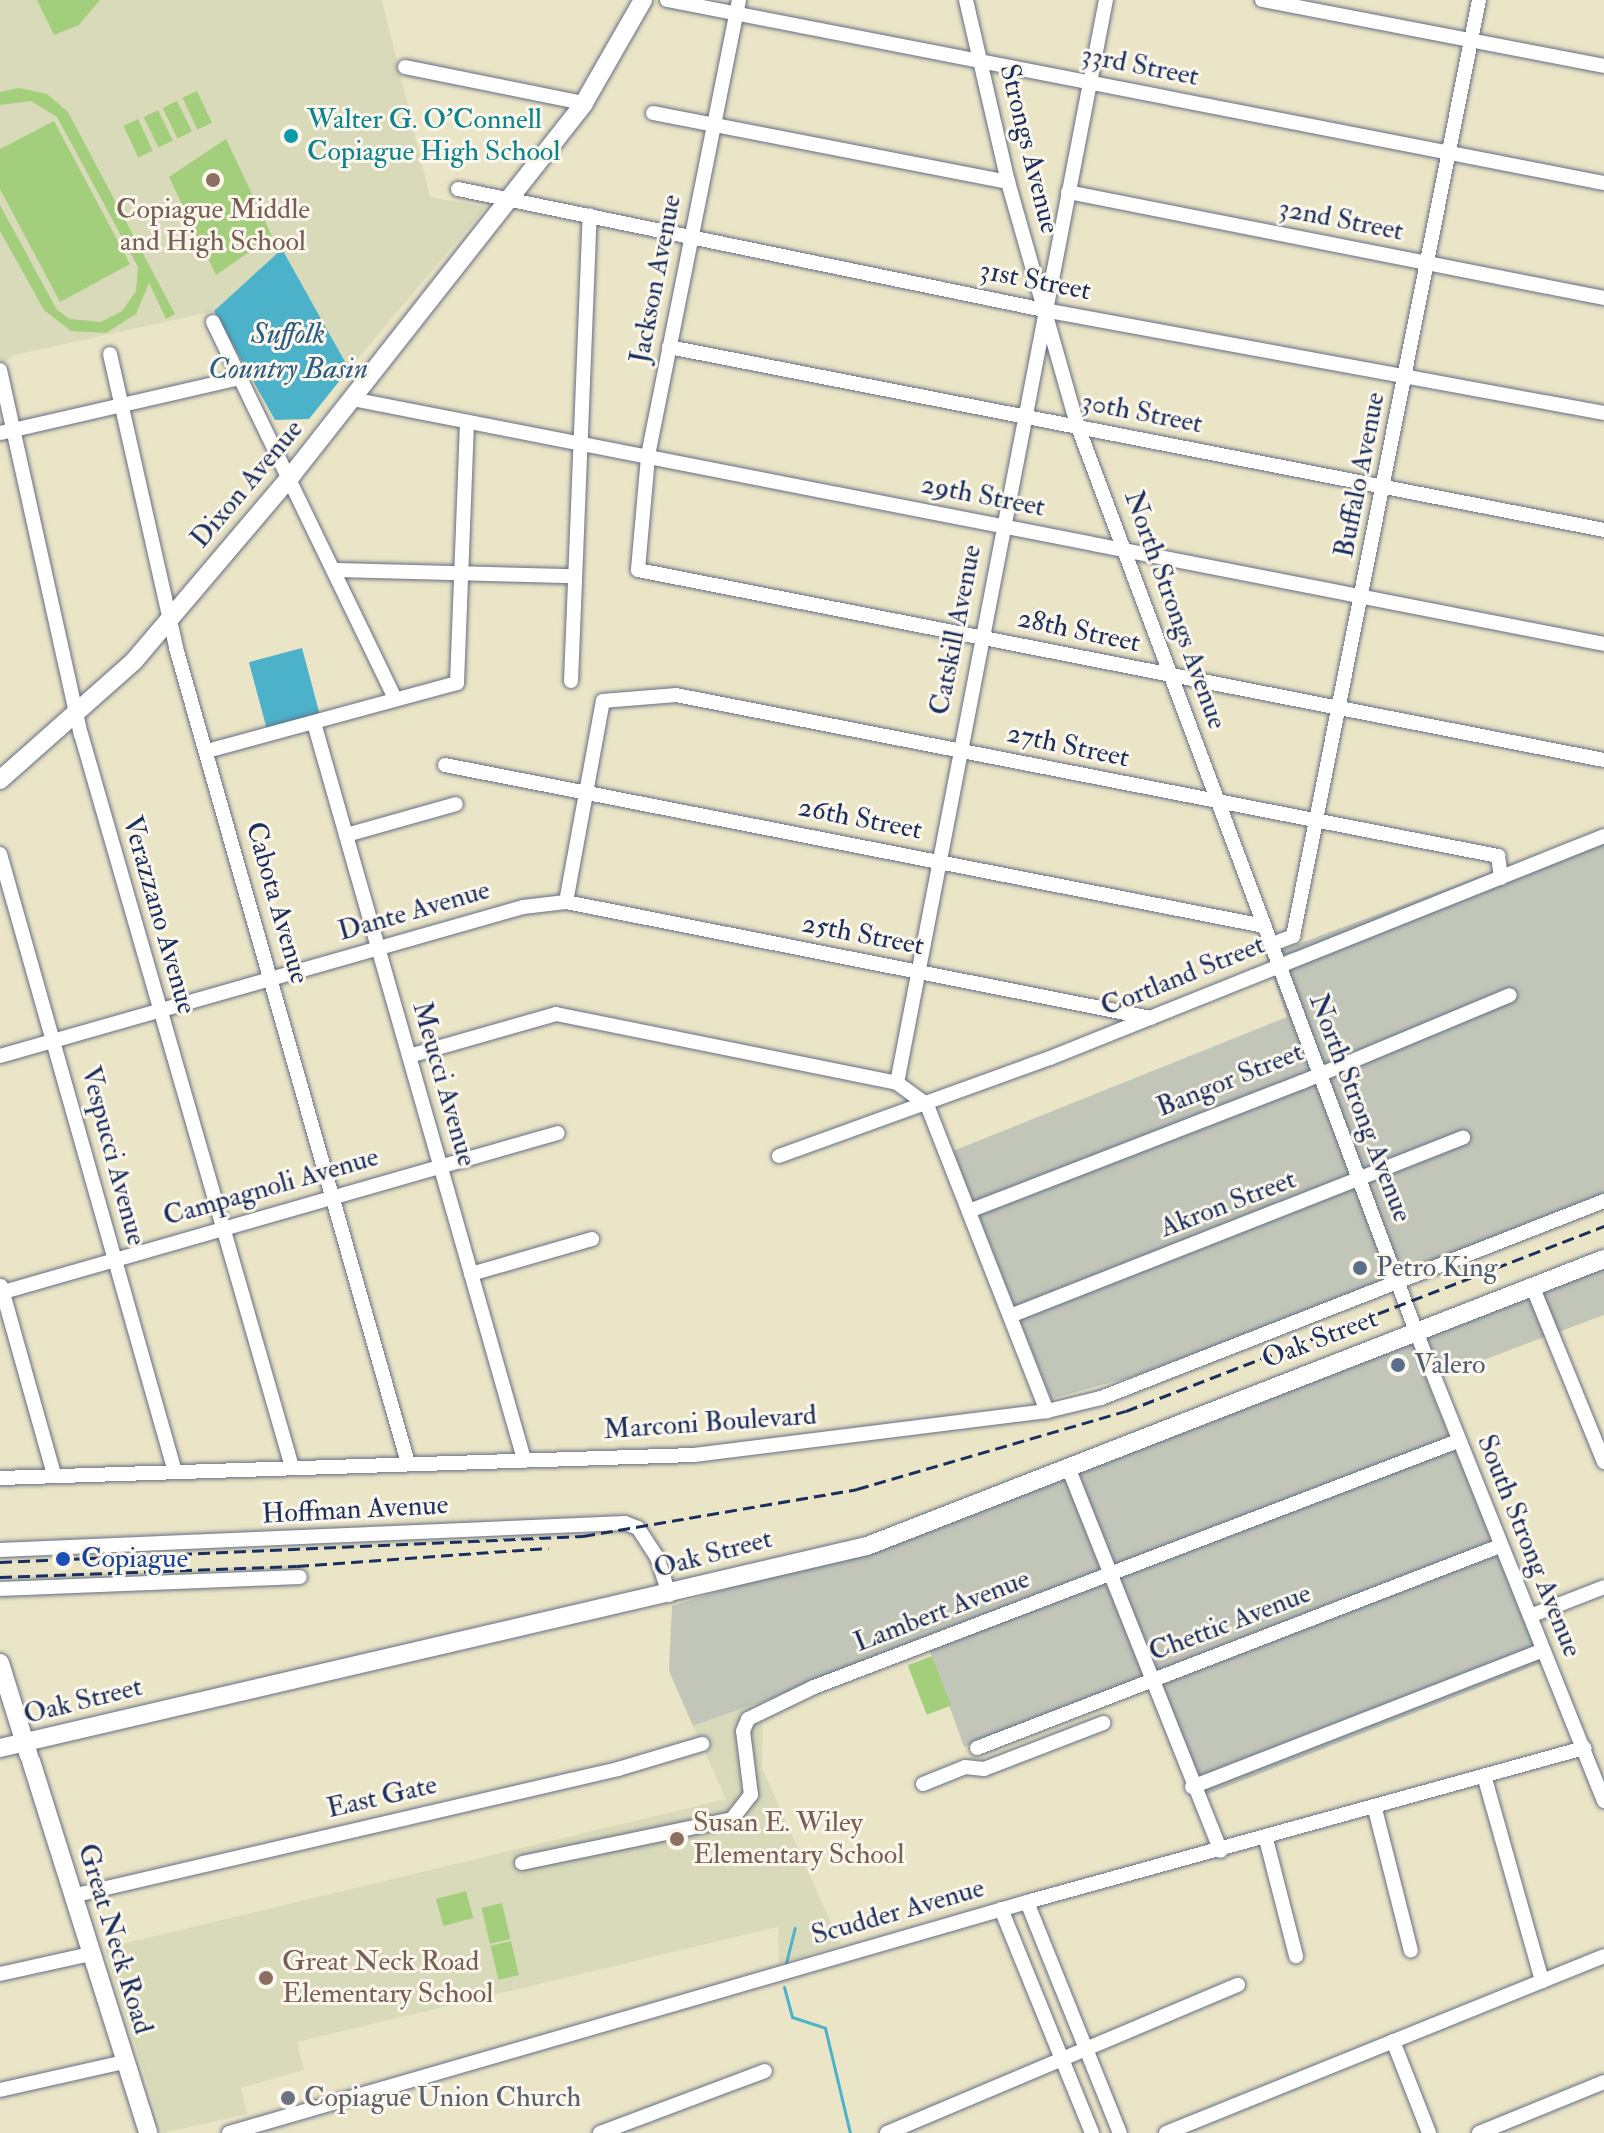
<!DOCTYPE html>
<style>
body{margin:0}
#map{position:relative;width:1604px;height:2133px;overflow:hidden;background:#ebe5c7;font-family:"IM FELL Double Pica",serif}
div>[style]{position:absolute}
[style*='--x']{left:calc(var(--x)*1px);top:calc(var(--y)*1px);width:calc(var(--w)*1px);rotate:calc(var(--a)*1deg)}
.built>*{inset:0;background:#d9daba}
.industrial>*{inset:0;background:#c2c6b9}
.green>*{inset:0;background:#a3ce7b;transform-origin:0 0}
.water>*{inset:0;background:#4bb2ca;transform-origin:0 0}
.stream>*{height:3px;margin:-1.5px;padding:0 1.5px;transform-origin:1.5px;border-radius:1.5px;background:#4bb2ca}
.roads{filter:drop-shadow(0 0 2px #646f83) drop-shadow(0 0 2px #646f83)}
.minor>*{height:14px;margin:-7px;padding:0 7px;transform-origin:7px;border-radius:7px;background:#fff}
.major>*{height:18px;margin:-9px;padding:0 9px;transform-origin:9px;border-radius:9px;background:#fff}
.rail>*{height:3px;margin-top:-1.5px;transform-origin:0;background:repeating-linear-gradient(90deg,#1b2f5e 0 12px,transparent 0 18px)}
.dots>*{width:22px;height:22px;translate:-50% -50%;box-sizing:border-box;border:4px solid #fbf7ec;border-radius:50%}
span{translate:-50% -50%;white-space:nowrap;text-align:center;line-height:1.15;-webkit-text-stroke:6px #fbf7ec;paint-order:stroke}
.street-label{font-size:28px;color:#1b2f5e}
.culture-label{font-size:28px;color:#0d838f}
.left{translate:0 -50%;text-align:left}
.education-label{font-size:28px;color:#785e54}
.service-label{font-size:28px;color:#4e5e75}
.transit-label{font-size:28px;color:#164399}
.worship-label{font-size:28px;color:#5b616d}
.water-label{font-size:30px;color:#2c5d84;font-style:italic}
</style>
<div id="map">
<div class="built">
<div style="clip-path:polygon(0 0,382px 0,430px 197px,486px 207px,349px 369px,282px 249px,214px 311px,15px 355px,0 365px)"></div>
<div style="clip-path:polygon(777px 1696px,783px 1710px,763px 1717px,762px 1768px,841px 1945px,779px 1963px,778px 1927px,297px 2042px,304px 2070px,241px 2088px,247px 2114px,163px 2133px,105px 1948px,726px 1799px,693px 1726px)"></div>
</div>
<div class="industrial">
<div style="clip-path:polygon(1604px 830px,1604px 1198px,1138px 1375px,1051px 1399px,953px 1151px,1287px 1017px,1266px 956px)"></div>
<div style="clip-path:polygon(1604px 1255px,1604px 1315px,1427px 1381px,1541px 1663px,1193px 1800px,1144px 1679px,964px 1747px,927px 1643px,693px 1726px,669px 1671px,672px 1606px,874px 1543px)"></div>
</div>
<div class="green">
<div style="clip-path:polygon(37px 0,100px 0,79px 25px,54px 35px)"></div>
<div style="clip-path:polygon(19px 88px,47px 94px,68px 112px,175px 314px,166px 319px,149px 283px,136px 314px,106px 333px,71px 331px,44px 310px,0 231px,0 205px,57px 310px,70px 319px,101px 322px,122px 311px,136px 291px,138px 267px,57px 117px,31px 101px,0 105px,0 92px)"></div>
<div style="left:197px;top:91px;width:35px;height:16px;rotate:65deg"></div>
<div style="left:177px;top:101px;width:34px;height:16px;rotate:64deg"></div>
<div style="left:158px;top:110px;width:34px;height:16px;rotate:64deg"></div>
<div style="left:138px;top:119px;width:35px;height:16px;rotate:65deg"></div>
<div style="clip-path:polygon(54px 121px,130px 264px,60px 302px,0 189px,0 149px)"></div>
<div style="clip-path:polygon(226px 139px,272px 236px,216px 275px,169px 177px)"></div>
<div style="left:932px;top:1656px;width:53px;height:26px;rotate:69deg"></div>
<div style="left:466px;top:1891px;width:28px;height:31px;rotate:75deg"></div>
<div style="left:502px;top:1903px;width:37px;height:21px;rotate:77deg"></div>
<div style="left:511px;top:1941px;width:35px;height:21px;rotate:77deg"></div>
</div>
<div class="water">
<div style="clip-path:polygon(282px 249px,349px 369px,309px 419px,275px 420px,214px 311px)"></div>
<div style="left:302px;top:648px;width:68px;height:55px;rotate:75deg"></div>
</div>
<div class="stream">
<div style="--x:786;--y:1963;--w:36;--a:-76"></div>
<div style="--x:784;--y:1987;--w:31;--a:75"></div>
<div style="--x:792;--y:2017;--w:35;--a:18"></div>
<div style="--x:825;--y:2028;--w:108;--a:76.6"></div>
</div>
<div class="roads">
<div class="minor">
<div style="--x:667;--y:0;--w:955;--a:11.05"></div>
<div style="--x:739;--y:0;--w:466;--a:101.3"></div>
<div style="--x:648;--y:457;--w:113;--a:95.1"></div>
<div style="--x:638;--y:570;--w:985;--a:11.13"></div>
<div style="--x:966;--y:0;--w:187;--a:77"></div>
<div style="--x:1008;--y:182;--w:255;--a:74.1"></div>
<div style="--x:1078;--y:427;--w:968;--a:69.51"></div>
<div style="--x:1417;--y:1334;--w:503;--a:68.18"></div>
<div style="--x:1262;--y:0;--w:348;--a:10.9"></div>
<div style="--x:405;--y:67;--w:183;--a:11.4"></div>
<div style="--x:653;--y:113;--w:362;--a:11"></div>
<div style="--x:458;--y:189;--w:598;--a:11.67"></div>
<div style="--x:1044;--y:310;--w:569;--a:10.42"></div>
<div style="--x:1068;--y:192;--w:546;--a:11.19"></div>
<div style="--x:213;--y:322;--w:419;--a:64.2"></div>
<div style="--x:669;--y:347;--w:953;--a:11.07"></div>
<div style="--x:110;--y:354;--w:301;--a:77.3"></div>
<div style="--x:176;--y:648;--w:847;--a:74.11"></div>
<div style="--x:0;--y:370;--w:373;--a:77.5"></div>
<div style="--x:81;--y:734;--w:763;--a:73.94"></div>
<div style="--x:352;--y:399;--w:1276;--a:11.07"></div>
<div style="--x:0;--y:433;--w:247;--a:-12.9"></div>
<div style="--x:337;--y:570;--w:237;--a:1.5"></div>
<div style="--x:571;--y:681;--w:466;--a:-87.7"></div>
<div style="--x:314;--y:723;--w:765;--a:74.08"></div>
<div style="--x:207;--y:751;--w:259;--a:-15.2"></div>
<div style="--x:457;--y:683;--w:261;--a:-87.8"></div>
<div style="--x:445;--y:765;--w:835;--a:11.12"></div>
<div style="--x:346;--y:835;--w:114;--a:-15.7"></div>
<div style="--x:0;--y:854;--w:642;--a:74.19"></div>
<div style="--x:566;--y:902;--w:204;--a:-79.6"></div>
<div style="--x:603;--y:701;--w:73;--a:-4.7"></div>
<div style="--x:676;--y:695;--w:838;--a:11.08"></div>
<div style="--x:1498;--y:856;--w:22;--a:82"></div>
<div style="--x:1270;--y:945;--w:25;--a:-21"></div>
<div style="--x:1293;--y:936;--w:954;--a:-78.76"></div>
<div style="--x:0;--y:1056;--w:544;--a:-15.9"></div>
<div style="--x:523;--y:907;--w:43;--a:-6.6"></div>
<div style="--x:566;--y:902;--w:596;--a:11.22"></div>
<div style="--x:409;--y:1056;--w:153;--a:-15.9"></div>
<div style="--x:556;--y:1014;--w:348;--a:11.4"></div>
<div style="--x:897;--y:1083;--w:37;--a:36"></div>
<div style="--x:927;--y:1105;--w:329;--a:68.6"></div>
<div style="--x:897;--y:1083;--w:1103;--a:-79.08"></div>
<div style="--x:779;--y:1156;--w:288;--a:-19.9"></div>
<div style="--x:1050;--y:1058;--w:597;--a:-21.84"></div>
<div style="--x:969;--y:1211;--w:357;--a:-21.2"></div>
<div style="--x:1302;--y:1082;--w:225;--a:-22.7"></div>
<div style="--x:471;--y:1274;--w:126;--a:-16.1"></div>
<div style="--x:1;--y:1286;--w:195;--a:74.3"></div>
<div style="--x:1533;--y:1288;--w:188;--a:67.8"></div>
<div style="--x:0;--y:1293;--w:580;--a:-16"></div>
<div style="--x:1010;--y:1316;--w:487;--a:-21.5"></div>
<div style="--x:1068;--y:1467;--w:413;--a:68.3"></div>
<div style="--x:0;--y:1478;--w:694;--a:-1.9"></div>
<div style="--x:694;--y:1455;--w:356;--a:-7.1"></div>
<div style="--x:1047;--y:1411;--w:56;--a:-13.5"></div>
<div style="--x:1101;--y:1398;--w:540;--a:-21.39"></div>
<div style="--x:0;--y:1550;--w:626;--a:-2.47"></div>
<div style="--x:625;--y:1523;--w:14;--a:21"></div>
<div style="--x:638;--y:1528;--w:35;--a:57"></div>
<div style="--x:657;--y:1557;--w:40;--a:72"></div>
<div style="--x:0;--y:1589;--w:300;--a:-2.3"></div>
<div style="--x:1530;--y:1616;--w:79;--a:-21.4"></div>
<div style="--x:977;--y:1748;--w:561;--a:-21.12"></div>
<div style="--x:1485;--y:1779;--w:210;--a:74.2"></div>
<div style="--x:923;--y:1784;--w:45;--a:-22"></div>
<div style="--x:965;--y:1767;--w:19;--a:6"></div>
<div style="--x:984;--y:1769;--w:128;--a:-21.1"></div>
<div style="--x:1192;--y:1787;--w:377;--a:-21.3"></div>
<div style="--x:1375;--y:1809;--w:146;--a:75.8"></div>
<div style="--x:1266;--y:1839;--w:121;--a:75.6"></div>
<div style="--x:522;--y:1863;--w:215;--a:-11.8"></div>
<div style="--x:732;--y:1819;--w:31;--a:-52"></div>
<div style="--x:751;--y:1795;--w:64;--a:-97.1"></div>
<div style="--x:743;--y:1731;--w:13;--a:-67"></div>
<div style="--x:748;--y:1719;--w:73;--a:-25.9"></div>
<div style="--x:814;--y:1687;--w:689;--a:-20.91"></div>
<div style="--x:72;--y:1896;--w:561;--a:-13.09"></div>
<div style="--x:618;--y:1769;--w:88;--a:-16.6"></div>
<div style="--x:1027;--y:1902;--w:249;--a:68.1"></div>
<div style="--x:1001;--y:1909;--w:242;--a:67.9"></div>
<div style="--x:0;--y:1974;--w:92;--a:-12.5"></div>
<div style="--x:1393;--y:2041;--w:99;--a:68.6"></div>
<div style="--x:0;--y:2090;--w:127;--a:-12.7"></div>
<div style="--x:229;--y:2133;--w:838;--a:-16.14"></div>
<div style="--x:1034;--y:1900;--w:571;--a:-15.45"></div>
<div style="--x:600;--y:2133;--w:176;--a:-20.6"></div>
<div style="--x:887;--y:2133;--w:381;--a:-22.9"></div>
<div style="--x:1166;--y:2133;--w:472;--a:-22"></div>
<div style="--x:1479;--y:2133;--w:135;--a:-22.2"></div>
</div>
<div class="major">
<div style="--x:0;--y:780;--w:179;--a:-41.6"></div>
<div style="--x:134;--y:661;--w:243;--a:-49.7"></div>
<div style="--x:291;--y:476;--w:474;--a:-51.8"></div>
<div style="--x:584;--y:103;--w:119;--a:-60.2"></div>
<div style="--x:0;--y:1663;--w:97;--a:72.7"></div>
<div style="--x:0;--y:1748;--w:890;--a:-13.12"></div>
<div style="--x:867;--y:1546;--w:791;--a:-21.28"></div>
<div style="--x:31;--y:1761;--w:390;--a:72.5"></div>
</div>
</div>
<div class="rail">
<div style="--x:0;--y:1562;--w:584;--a:-2.55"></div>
<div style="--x:583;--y:1536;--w:278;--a:-9.7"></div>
<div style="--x:857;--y:1489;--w:280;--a:-16.2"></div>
<div style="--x:1126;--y:1411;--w:513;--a:-21.16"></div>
<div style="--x:0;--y:1577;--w:297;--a:-2.1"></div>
<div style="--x:297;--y:1566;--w:252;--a:-4.1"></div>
</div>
<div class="dots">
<div style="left:291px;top:136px;background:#0f9aa8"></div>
<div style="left:213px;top:180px;background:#8d6e63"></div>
<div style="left:1360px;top:1268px;background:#5c6f8a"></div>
<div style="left:1398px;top:1365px;background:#5c6f8a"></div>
<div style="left:63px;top:1559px;background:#1a4fb4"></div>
<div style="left:677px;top:1839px;background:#8d6e63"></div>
<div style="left:266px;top:1978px;background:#8d6e63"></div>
<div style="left:288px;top:2098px;background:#6b7280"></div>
</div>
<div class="street-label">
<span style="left:1140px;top:66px;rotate:11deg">33rd Street</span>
<span style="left:1029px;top:149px;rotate:76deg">Strongs Avenue</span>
<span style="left:1341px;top:220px;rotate:11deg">32nd Street</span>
<span style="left:656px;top:279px;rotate:-79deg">Jackson Avenue</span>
<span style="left:1035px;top:281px;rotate:11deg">31st Street</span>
<span style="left:1142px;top:413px;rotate:11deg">30th Street</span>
<span style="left:1360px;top:475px;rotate:-79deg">Buffalo Avenue</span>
<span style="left:247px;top:484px;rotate:-50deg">Dixon Avenue</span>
<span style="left:983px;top:496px;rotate:11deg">29th Street</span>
<span style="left:1175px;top:610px;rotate:70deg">North Strongs Avenue</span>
<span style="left:956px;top:630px;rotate:-79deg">Catskill Avenue</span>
<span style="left:1079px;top:631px;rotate:12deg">28th Street</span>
<span style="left:1068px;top:746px;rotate:12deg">27th Street</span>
<span style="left:860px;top:819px;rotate:11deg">26th Street</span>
<span style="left:277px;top:903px;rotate:74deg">Cabota Avenue</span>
<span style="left:414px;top:911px;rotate:-16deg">Dante Avenue</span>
<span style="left:159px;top:915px;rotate:74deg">Verazzano Avenue</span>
<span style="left:863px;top:935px;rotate:11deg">25th Street</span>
<span style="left:1183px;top:976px;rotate:-22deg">Cortland Street</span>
<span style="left:1230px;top:1080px;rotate:-22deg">Bangor Street</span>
<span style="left:444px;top:1084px;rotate:74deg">Meucci Avenue</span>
<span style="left:1360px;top:1108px;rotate:69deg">North Strong Avenue</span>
<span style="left:113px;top:1156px;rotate:75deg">Vespucci Avenue</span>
<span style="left:271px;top:1187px;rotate:-16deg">Campagnoli Avenue</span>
<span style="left:1228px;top:1204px;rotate:-21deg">Akron Street</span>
<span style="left:1320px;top:1339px;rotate:-21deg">Oak Street</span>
<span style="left:710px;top:1423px;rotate:-4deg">Marconi Boulevard</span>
<span style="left:355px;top:1510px;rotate:-3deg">Hoffman Avenue</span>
<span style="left:1529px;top:1546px;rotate:68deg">South Strong Avenue</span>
<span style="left:713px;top:1554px;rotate:-15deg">Oak Street</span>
<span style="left:942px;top:1611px;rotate:-21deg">Lambert Avenue</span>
<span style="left:1230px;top:1623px;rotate:-21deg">Chettic Avenue</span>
<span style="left:83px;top:1701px;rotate:-14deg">Oak Street</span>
<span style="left:382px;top:1797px;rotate:-13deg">East Gate</span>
<span style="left:898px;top:1912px;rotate:-16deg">Scudder Avenue</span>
<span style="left:115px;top:1939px;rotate:73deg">Great Neck Road</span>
</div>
<div class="culture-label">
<span class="left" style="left:307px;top:136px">Walter G. O'Connell<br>Copiague High School</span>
</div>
<div class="education-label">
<span style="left:213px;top:226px">Copiague Middle<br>and High School</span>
<span class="left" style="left:693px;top:1839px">Susan E. Wiley<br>Elementary School</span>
<span class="left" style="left:282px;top:1978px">Great Neck Road<br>Elementary School</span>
</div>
<div class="service-label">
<span class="left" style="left:1376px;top:1268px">Petro King</span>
<span class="left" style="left:1414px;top:1365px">Valero</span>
</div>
<div class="transit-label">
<span class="left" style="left:81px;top:1559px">Copiague</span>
</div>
<div class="worship-label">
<span class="left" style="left:304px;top:2098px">Copiague Union Church</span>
</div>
<div class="water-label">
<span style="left:288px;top:351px">Suffolk<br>Country Basin</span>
</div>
</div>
